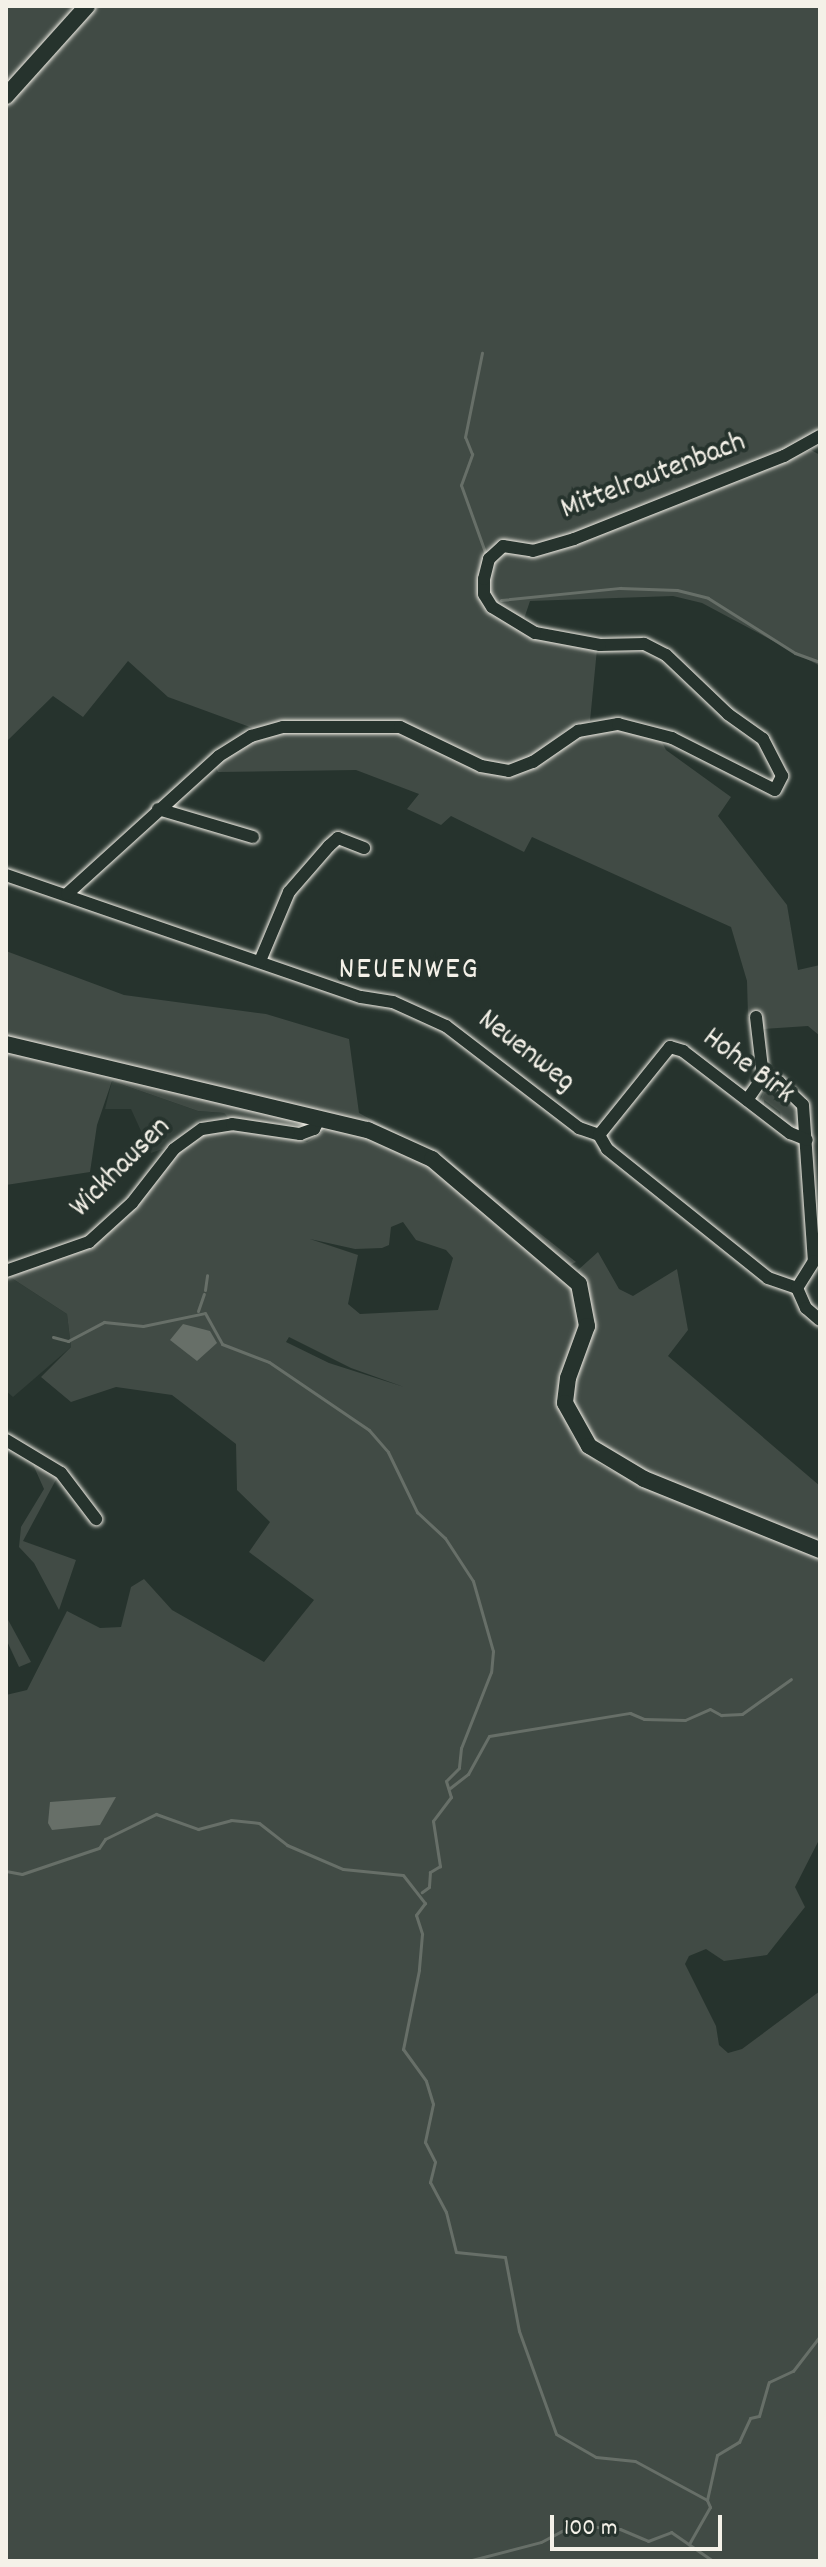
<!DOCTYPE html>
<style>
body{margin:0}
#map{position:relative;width:826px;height:2567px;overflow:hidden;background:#26332d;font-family:Dekko,sans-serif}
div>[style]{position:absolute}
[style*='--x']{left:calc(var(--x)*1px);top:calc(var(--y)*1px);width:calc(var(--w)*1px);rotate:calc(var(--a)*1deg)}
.built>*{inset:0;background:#333f39}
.green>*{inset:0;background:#414b45}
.water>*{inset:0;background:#676f68}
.stream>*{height:3px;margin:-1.5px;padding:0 1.5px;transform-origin:1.5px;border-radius:1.5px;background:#676f68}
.roads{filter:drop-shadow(0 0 2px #f4f1e8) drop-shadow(0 0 2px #f4f1e8)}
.minor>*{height:12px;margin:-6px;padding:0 6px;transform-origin:6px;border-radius:6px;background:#26332d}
.major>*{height:16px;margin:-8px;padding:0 8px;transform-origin:8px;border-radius:8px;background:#26332d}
span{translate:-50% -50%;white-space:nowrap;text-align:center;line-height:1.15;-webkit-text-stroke:8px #26332d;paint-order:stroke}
.street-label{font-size:30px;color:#f4f1e8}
.neighbourhood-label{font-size:32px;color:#f4f1e8;letter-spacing:2px}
.frame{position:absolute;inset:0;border:8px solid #f4f1e8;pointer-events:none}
.scale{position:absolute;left:550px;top:2515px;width:172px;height:36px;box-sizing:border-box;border:4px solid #f4f1e8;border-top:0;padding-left:10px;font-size:24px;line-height:28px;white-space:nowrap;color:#f4f1e8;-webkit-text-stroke:6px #26332d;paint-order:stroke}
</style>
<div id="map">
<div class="built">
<div style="clip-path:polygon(112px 1081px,198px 1111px,224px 1113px,230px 1120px,200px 1120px,168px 1147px,151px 1153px,131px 1109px,105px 1109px)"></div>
<div style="clip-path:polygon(10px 1277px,67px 1314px,71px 1347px,13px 1397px,6px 1391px,6px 1281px)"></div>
</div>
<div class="green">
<div style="clip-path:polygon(6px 6px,820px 6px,820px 432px,738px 475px,811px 450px,820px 455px,820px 666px,702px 603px,673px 596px,530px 601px,521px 628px,597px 649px,590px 721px,565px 731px,522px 764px,496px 767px,417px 729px,258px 730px,168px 697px,128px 661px,83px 717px,53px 696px,6px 742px)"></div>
<div style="clip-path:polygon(389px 728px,480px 768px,538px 766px,579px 736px,616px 729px,659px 736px,666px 750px,731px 797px,718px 816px,787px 905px,798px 970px,820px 965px,820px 1036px,808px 1026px,763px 1029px,762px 1012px,748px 1016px,747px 981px,731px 927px,532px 837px,524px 852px,451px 816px,441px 825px,407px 809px,419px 794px,356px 770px,218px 772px,214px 763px,267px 733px)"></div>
<div style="clip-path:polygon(6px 951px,124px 995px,266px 1014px,349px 1039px,359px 1113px,449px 1161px,576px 1262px,570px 1265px,430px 1152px,6px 1040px)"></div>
<div style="clip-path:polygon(6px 1049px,307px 1124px,306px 1126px,230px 1120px,224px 1113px,198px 1111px,112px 1081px,97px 1125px,90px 1172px,6px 1185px)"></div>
<div style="clip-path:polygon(767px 1085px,776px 1087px,771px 1094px,787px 1107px,792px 1100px,799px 1107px,797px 1128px,782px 1123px,780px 1112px,764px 1100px,764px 1109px,759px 1103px)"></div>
<div style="clip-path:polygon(evenodd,330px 1127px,395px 1145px,437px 1169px,576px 1290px,582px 1318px,558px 1401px,572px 1436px,600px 1465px,621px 1475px,595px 1445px,573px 1407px,573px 1389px,593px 1318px,578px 1270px,598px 1252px,619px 1289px,633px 1296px,677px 1269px,688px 1330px,668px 1356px,820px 1486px,820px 1838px,795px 1887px,805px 1907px,767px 1955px,724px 1961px,706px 1949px,689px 1956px,685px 1964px,716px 2026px,719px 2045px,728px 2053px,742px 2049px,820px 1991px,820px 2561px,6px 2561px,6px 1695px,27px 1690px,67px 1611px,100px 1628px,121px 1627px,131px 1587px,144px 1579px,172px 1610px,264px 1662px,314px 1600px,249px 1552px,270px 1522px,237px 1490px,236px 1444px,172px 1395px,116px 1387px,71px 1402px,41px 1377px,71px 1347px,67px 1314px,10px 1277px,91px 1244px,177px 1153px,205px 1133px,225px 1128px,307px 1142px,330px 1127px,403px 1222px,416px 1240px,446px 1250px,453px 1258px,438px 1310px,360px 1314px,348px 1304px,358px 1255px,310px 1239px,355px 1249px,382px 1248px,389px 1245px,391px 1227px,403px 1222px,330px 1127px,289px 1337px,351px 1368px,404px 1387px,329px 1363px,286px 1342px,289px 1337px)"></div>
<div style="clip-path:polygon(31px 1460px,58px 1476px,23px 1541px,76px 1560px,59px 1610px,34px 1563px,19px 1547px,21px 1527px,44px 1489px)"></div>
<div style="clip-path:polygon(6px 1616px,31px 1662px,19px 1667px,6px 1639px)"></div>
</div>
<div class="water">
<div style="clip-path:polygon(183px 1324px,210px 1331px,217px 1343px,197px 1361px,170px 1340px)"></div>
<div style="clip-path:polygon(116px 1797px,100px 1825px,52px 1830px,48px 1823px,50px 1802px)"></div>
</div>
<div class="stream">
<div style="--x:482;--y:563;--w:11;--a:-75"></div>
<div style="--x:485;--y:552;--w:71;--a:-109.7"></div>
<div style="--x:461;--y:485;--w:33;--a:-70"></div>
<div style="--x:472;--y:454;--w:18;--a:-112"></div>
<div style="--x:465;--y:437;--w:86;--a:-78.6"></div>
<div style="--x:501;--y:600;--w:120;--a:-5.8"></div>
<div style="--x:620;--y:588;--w:57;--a:2"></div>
<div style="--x:677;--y:590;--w:32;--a:14"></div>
<div style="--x:708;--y:598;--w:103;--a:32.3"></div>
<div style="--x:795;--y:653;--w:27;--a:20"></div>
<div style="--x:205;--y:1290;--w:15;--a:-82"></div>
<div style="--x:198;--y:1311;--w:18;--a:-71"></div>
<div style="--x:53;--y:1337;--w:16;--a:15"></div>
<div style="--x:68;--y:1341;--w:41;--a:-27.8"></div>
<div style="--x:104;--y:1322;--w:39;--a:6"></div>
<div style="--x:143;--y:1326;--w:63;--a:-11.8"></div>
<div style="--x:205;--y:1313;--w:35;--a:61"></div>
<div style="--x:222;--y:1344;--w:50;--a:21"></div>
<div style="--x:269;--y:1362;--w:121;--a:34.2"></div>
<div style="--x:369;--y:1430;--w:29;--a:49"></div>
<div style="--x:388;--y:1452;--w:67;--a:64.2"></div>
<div style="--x:417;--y:1512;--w:38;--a:43"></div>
<div style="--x:445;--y:1538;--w:51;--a:56.9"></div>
<div style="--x:473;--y:1581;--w:73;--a:74.1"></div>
<div style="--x:493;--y:1651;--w:21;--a:95"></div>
<div style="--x:491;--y:1672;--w:82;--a:111.5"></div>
<div style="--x:461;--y:1748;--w:20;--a:96"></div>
<div style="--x:459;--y:1768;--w:18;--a:135"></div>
<div style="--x:446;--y:1781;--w:17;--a:73"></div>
<div style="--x:451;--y:1797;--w:30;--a:127"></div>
<div style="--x:433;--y:1821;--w:46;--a:81.2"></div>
<div style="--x:440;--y:1866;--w:12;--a:149"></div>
<div style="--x:430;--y:1872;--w:15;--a:94"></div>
<div style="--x:429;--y:1887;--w:9;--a:144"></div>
<div style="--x:450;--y:1788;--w:23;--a:-38"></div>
<div style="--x:468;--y:1774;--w:43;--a:-61.1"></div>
<div style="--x:489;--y:1736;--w:143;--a:-9.3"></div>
<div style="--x:630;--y:1713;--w:15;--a:23"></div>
<div style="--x:644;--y:1719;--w:41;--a:1.4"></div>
<div style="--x:685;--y:1720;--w:27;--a:-24"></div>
<div style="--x:710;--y:1709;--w:13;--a:29"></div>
<div style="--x:721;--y:1715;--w:21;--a:-3"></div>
<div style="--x:742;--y:1714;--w:60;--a:-35.5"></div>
<div style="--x:6;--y:1871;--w:16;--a:11"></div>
<div style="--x:22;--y:1874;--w:81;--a:-18.7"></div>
<div style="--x:99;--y:1848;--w:11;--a:-56"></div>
<div style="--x:105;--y:1839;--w:57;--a:-26.1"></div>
<div style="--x:156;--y:1814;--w:45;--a:19.7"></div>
<div style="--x:198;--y:1829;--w:34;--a:-15"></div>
<div style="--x:231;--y:1820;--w:28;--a:6"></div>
<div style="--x:259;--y:1823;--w:36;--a:38"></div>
<div style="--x:287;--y:1845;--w:61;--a:23.2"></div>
<div style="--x:343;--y:1869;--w:60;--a:5.7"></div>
<div style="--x:403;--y:1875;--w:36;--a:52"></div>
<div style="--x:425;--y:1903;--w:15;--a:127"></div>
<div style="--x:416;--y:1915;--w:20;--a:72"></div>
<div style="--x:422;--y:1934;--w:36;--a:95"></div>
<div style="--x:419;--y:1970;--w:81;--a:101.4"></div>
<div style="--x:403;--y:2049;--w:39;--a:54"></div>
<div style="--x:426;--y:2081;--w:24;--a:73"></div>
<div style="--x:433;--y:2104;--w:39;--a:102"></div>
<div style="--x:425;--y:2142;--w:22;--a:63"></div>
<div style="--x:435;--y:2162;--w:21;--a:104"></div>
<div style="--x:430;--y:2182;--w:34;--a:62"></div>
<div style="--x:446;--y:2212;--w:41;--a:76"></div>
<div style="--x:456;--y:2252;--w:49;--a:5.8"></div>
<div style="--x:505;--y:2257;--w:75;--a:79.3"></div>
<div style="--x:519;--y:2331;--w:109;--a:70.2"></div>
<div style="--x:556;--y:2434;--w:46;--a:29.9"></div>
<div style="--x:596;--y:2457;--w:39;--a:6"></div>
<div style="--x:635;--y:2461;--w:82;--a:28.4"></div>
<div style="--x:707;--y:2500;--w:8;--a:67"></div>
<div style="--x:710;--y:2507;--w:43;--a:119.6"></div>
<div style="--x:707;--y:2500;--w:46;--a:-77.5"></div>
<div style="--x:717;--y:2455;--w:26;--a:-31"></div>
<div style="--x:739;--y:2442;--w:26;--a:-65"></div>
<div style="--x:750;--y:2418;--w:9;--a:-13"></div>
<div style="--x:759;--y:2416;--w:35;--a:-74"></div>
<div style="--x:769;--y:2382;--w:26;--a:-25"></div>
<div style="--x:793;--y:2371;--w:44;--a:-52.4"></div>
<div style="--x:432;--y:2561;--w:6;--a:0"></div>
<div style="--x:468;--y:2561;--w:75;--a:-14.6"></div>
<div style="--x:541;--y:2542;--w:36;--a:-28"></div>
<div style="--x:573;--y:2525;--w:47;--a:4.9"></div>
<div style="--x:620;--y:2529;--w:30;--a:23"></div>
<div style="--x:648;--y:2541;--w:25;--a:-21"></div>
<div style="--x:671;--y:2532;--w:51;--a:34.6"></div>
</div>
<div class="roads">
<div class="minor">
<div style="--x:158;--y:809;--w:99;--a:16.4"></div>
<div style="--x:6;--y:875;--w:375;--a:19"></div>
<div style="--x:361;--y:997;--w:32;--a:9"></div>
<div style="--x:393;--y:1002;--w:58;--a:24.4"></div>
<div style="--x:446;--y:1026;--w:168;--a:37.5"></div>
<div style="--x:579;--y:1128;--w:21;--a:19"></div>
<div style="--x:599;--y:1135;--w:16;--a:60"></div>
<div style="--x:607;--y:1149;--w:206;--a:38.7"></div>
<div style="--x:768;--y:1278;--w:31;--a:19"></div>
<div style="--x:797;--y:1288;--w:22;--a:66"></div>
<div style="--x:806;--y:1308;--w:18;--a:41"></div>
<div style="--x:67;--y:894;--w:205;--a:-42.2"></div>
<div style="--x:219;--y:756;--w:38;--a:-32"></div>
<div style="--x:251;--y:736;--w:33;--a:-16"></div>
<div style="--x:283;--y:727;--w:117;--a:0"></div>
<div style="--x:400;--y:727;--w:90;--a:25.7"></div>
<div style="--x:481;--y:766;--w:28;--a:10"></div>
<div style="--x:509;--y:771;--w:26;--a:-21"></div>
<div style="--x:533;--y:762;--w:55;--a:-34.6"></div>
<div style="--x:578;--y:731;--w:41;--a:-9.9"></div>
<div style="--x:618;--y:724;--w:56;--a:14.5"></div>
<div style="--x:672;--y:738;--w:115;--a:26.8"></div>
<div style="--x:775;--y:790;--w:16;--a:-63"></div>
<div style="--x:782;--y:776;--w:42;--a:-117.2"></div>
<div style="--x:763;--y:739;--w:43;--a:-144.5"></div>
<div style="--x:728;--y:714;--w:86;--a:-136.4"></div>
<div style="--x:666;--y:655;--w:25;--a:-153"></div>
<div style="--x:644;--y:644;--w:44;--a:178.7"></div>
<div style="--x:600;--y:645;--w:66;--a:-169.5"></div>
<div style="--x:535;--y:633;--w:50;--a:-148.8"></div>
<div style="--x:492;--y:607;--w:15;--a:-122"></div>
<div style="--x:484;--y:594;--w:15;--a:-90"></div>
<div style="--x:484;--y:579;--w:21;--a:-76"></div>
<div style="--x:489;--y:559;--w:19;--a:-43"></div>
<div style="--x:503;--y:546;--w:30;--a:9"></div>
<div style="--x:533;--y:551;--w:43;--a:-16.3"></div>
<div style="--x:574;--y:539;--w:226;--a:-21.6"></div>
<div style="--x:784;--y:456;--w:41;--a:-29.1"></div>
<div style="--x:260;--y:961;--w:75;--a:-67.2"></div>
<div style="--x:289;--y:892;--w:61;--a:-49"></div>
<div style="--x:329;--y:846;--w:12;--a:-42"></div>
<div style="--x:338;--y:838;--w:28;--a:21"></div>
<div style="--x:756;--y:1017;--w:60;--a:83.3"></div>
<div style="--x:747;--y:1100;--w:28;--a:-55"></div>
<div style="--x:763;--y:1077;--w:17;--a:17"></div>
<div style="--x:779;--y:1082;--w:33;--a:44"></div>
<div style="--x:803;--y:1105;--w:156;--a:86"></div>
<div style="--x:814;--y:1261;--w:32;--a:122"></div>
<div style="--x:599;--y:1135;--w:113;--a:-51.1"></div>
<div style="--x:670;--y:1047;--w:14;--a:17"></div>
<div style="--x:683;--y:1051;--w:135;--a:37.5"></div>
<div style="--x:790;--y:1133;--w:18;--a:22"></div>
<div style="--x:6;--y:1271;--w:88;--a:-19.3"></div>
<div style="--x:89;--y:1242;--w:58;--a:-42.2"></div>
<div style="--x:132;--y:1203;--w:68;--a:-52.1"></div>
<div style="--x:174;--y:1149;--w:34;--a:-36"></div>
<div style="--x:202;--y:1129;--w:30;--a:-9"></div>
<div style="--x:232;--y:1124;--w:69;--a:8.4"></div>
<div style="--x:300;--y:1134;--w:15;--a:-20"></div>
<div style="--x:314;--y:1129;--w:11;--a:-63"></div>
<div style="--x:6;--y:1440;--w:64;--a:31"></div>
<div style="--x:61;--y:1473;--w:58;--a:52.7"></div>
</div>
<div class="major">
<div style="--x:6;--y:96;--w:121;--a:-48"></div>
<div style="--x:6;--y:1044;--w:372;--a:13.4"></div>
<div style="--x:368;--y:1130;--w:70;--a:24.4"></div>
<div style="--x:432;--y:1159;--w:193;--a:40.4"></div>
<div style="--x:579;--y:1284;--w:43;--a:79.2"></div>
<div style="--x:587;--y:1326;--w:55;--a:110.1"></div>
<div style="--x:568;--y:1378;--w:25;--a:97"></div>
<div style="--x:565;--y:1403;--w:49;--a:60.8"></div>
<div style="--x:589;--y:1446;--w:64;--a:31"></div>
<div style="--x:644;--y:1479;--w:190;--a:22"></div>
</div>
</div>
<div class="street-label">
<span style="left:654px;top:478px;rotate:-21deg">Mittelrautenbach</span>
<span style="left:525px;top:1053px;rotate:38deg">Neuenweg</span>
<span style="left:747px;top:1068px;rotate:37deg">Hohe Birk</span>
<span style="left:122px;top:1169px;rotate:-45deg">Wickhausen</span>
</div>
<div class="neighbourhood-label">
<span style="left:409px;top:971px">NEUENWEG</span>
</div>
<div class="frame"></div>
<div class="scale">100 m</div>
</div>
